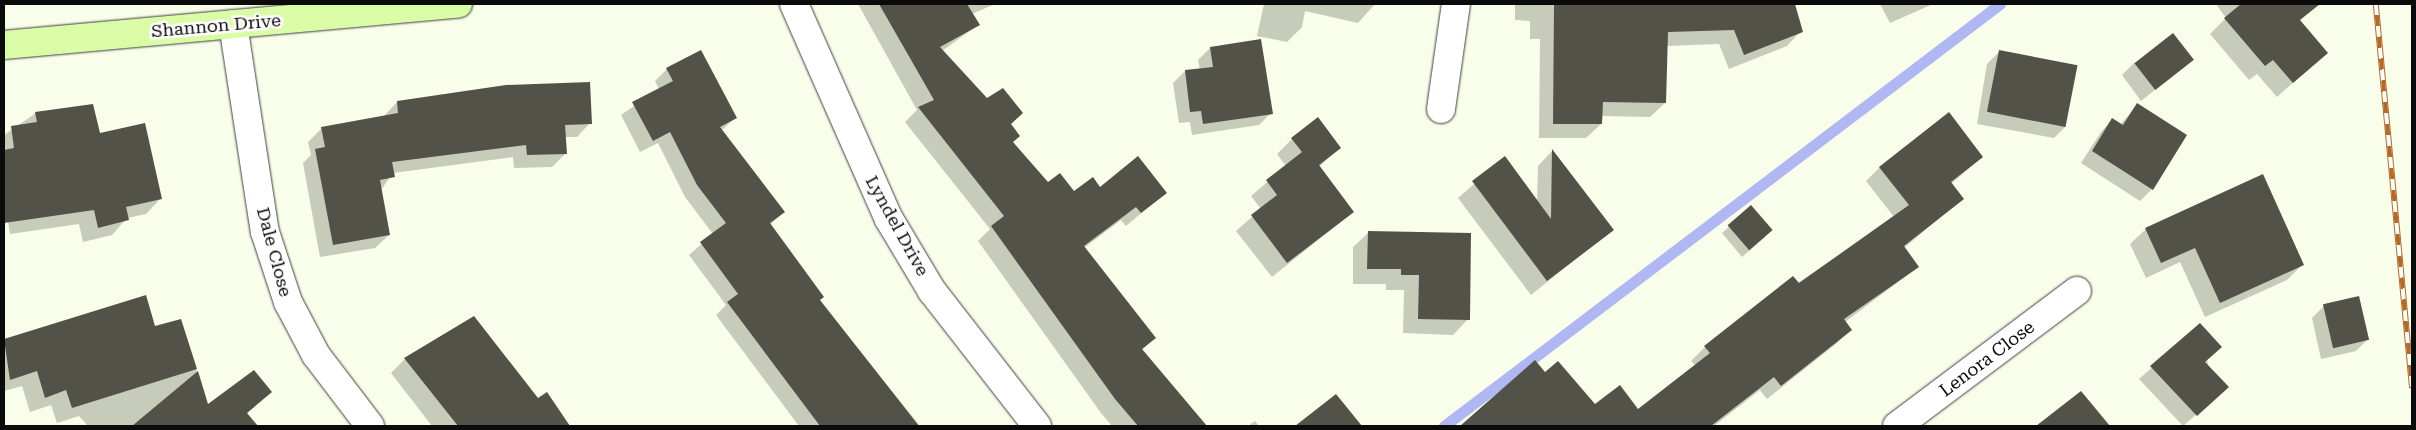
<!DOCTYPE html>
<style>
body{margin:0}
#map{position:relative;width:2416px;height:430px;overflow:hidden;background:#f8fee9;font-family:"Roboto Serif",serif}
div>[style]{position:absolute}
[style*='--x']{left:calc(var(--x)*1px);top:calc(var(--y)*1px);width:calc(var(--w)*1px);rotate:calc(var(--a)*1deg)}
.shadow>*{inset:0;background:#0003}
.stream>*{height:11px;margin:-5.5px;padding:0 5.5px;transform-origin:5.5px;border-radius:5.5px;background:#b0b8f4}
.building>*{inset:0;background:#535248;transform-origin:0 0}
.roads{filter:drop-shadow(0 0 1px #3e3e3e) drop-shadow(0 0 1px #3e3e3e)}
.street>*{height:28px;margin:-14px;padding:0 14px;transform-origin:14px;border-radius:14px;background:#fff}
.secondary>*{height:28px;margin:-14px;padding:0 14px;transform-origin:14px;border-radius:14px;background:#dafca6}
.rail>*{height:5.5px;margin-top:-2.75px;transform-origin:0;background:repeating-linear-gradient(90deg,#fff 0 11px,#b56928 0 22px);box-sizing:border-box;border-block:1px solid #b56928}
span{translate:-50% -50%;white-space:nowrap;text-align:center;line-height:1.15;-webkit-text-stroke:5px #fff;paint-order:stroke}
.street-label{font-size:18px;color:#0b0b0b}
.frame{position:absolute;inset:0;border:5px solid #0b0b0b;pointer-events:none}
</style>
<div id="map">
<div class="shadow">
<div style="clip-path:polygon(858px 4px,995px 4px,972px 14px,978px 25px,942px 51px,987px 100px,1022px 113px,1010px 125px,1012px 142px,1048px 184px,1074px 193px,1100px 189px,1165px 193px,1126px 226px,1121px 220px,1084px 248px,1154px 338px,1141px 351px,1205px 426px,1112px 426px,1101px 413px,978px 241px,990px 229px,905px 122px,917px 110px)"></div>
<div style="clip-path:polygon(1264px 4px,1375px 4px,1358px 23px,1305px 11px,1302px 27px,1287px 42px,1257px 36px)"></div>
<div style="clip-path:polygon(1515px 4px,1790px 4px,1801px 31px,1787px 46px,1729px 69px,1719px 44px,1666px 46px,1665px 103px,1650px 117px,1601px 116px,1601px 124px,1586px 138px,1539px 138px,1540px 39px,1530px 39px,1530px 21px,1515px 20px)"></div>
<div style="clip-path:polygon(1880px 4px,1933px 4px,1890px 23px)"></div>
<div style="clip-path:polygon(2302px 4px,2309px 11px,2299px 21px,2326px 53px,2277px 97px,2257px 74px,2249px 80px,2210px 34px,2226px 18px,2216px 4px)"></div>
<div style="clip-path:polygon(1260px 40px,1271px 113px,1259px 125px,1192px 135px,1190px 122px,1179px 123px,1173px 83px,1185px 71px,1200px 70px,1198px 60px,1210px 48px)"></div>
<div style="clip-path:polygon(1999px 52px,2066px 126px,2054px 138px,1977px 124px,1987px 64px)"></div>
<div style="clip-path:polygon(2192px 60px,2141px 101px,2122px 75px,2134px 63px)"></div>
<div style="clip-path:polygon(667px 69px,736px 117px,721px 131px,783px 212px,770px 225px,819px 300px,920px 426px,799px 426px,716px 315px,726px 305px,689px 255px,713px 234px,685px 197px,658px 143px,640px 152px,621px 115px,659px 89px,655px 81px)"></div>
<div style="clip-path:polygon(397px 102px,590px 123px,577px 137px,565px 137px,566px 153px,552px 167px,514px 168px,513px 157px,393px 173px,381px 190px,389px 235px,375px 248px,320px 257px,303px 163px,311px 155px,308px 142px,322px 128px,384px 116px)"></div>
<div style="clip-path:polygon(2137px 105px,2152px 189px,2140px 201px,2081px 163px,2101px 132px,2112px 120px,2120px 125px)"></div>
<div style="clip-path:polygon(36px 113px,99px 134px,161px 198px,146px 214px,127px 218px,112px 235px,83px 242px,79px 224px,10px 234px,4px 193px,4px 135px)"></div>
<div style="clip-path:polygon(1292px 139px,1339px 148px,1319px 167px,1353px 212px,1272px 277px,1236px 231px,1261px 209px,1251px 196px,1286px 166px,1277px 154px)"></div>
<div style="clip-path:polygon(1552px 151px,1612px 230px,1531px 295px,1458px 198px,1504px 158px,1537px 202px,1538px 166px)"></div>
<div style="clip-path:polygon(1982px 157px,1951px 184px,1962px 199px,1904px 248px,1918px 267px,1845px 322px,1851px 329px,1837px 343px,1767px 399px,1760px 390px,1714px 426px,1465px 426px,1545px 373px,1595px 406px,1638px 411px,1696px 366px,1691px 361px,1705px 347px,1894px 217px,1866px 181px,1880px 167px)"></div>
<div style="clip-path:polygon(1751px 207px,1765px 237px,1742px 257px,1722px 233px)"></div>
<div style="clip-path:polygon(2146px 229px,2302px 265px,2287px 280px,2205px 317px,2180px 262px,2146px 278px,2130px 244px)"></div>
<div style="clip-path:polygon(1369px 232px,1470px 234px,1468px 319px,1453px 335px,1403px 333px,1404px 290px,1386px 290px,1386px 284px,1353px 284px,1353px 247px)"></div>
<div style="clip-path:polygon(145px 296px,154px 328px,180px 320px,208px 406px,270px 392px,246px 414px,256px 426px,88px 426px,79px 416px,57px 423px,51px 405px,30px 412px,22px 386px,4px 391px,4px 340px)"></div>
<div style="clip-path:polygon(2324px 306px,2368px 339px,2356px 351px,2321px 359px,2312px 318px)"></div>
<div style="clip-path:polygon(2200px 325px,2215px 398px,2183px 426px,2139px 379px)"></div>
<div style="clip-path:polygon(405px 359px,537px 400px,567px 424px,432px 426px,391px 373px)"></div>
<div style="clip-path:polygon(2081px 392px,2108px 426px,2037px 426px)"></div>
<div style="clip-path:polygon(1336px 395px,1361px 426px,1297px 426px)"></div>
<div style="clip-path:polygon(1255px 421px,1259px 426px,1248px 426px)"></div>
</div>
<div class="stream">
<div style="--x:1444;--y:426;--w:698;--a:-37.2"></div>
</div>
<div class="building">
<div style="clip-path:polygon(879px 4px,967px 4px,980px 25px,940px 47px,987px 98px,1003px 88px,1023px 113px,1011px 124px,1020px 136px,1013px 142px,1048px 182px,1060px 173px,1074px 191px,1093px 177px,1100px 187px,1138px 156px,1167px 193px,1141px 213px,1136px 207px,1084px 246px,1156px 338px,1142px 349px,1207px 426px,1138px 426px,1115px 399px,991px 226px,1004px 216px,918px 107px,934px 100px)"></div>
<div style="clip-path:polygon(1554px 4px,1795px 4px,1803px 32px,1744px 55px,1734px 30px,1668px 32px,1666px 103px,1603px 102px,1602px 124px,1553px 124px)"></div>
<div style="clip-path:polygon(2241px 4px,2320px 4px,2300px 20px,2328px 53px,2293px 83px,2273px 60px,2265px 66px,2224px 18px)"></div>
<div style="left:2173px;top:33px;width:34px;height:49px;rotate:52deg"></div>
<div style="clip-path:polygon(1261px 39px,1273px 114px,1203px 124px,1201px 111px,1190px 112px,1185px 70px,1213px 67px,1210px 47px)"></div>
<div style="clip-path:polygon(701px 50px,737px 118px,720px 127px,785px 212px,770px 223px,824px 297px,820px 300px,919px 426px,820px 426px,727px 302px,738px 294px,700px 242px,726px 223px,697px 185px,670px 132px,653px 141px,632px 102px,673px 81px,666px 68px)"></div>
<div style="left:1999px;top:50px;width:80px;height:63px;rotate:11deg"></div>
<div style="clip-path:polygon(590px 82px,592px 124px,565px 125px,567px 154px,527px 155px,526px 145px,392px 162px,395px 177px,380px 180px,390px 235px,333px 245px,315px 149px,325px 147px,321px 127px,398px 113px,397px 101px,506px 85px)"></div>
<div style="clip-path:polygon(2137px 103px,2187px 135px,2153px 190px,2092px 151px,2112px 118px,2123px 125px)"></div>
<div style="clip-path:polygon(93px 104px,100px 133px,145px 123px,162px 199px,126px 207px,129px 220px,98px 228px,94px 210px,4px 223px,4px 150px,14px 148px,11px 126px,37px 122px,35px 112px)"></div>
<div style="clip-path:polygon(1949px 112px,1983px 157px,1951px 182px,1964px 199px,1904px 246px,1919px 267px,1844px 319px,1852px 330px,1781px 386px,1774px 377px,1711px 426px,1460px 426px,1535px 360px,1545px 372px,1558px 361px,1595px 404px,1620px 385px,1638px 409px,1710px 353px,1704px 346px,1793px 276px,1799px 283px,1909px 205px,1879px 167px)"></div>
<div style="clip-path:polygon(1318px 117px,1341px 148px,1319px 165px,1354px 212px,1287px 263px,1251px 215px,1277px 195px,1266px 180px,1302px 152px,1291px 138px)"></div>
<div style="clip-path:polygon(1552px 149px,1614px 230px,1547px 281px,1472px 181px,1505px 156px,1551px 219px)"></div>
<div style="clip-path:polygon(2263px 174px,2304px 265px,2220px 303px,2195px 248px,2161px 263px,2145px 228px)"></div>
<div style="left:1751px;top:205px;width:33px;height:31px;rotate:49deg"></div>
<div style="clip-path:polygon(1368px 231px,1471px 233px,1470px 320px,1418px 319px,1419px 275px,1401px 275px,1401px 269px,1367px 269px)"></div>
<div style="clip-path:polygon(146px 295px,155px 326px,181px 319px,197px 369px,72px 408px,66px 390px,45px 398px,37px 371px,10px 380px,4px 339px)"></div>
<div style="left:2359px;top:296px;width:45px;height:37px;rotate:77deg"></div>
<div style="clip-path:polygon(474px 316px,538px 398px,547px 392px,570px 426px,458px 426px,404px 358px)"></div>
<div style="clip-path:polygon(2200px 323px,2222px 347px,2205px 362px,2229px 387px,2197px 416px,2150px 366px)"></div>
<div style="clip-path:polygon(254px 370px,272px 392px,247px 413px,258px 426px,132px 426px,198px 371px,208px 404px)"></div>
<div style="clip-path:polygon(2081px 391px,2110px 426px,2036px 426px)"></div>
<div style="clip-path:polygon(1336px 394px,1362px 426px,1295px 426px)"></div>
</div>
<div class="roads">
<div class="street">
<div style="--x:794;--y:4;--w:235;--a:66.2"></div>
<div style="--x:889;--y:219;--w:84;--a:59.2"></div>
<div style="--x:932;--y:291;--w:171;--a:52.1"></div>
<div style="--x:233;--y:24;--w:210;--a:81.3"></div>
<div style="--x:265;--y:232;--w:74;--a:71.8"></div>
<div style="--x:288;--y:302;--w:60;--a:62.2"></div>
<div style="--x:316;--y:355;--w:89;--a:52.7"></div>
<div style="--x:1441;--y:109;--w:106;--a:-81.9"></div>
<div style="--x:1897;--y:426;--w:225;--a:-36.9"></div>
</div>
<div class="secondary">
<div style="--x:4;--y:45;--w:456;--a:-5.2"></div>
</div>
</div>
<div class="rail">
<div style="--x:2376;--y:4;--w:386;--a:84.6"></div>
</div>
<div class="street-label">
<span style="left:216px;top:26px;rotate:-5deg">Shannon Drive</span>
<span style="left:897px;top:226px;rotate:61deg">Lyndel Drive</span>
<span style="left:274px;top:252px;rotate:75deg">Dale Close</span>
<span style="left:1987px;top:359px;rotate:-37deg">Lenora Close</span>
</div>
<div class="frame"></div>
</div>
